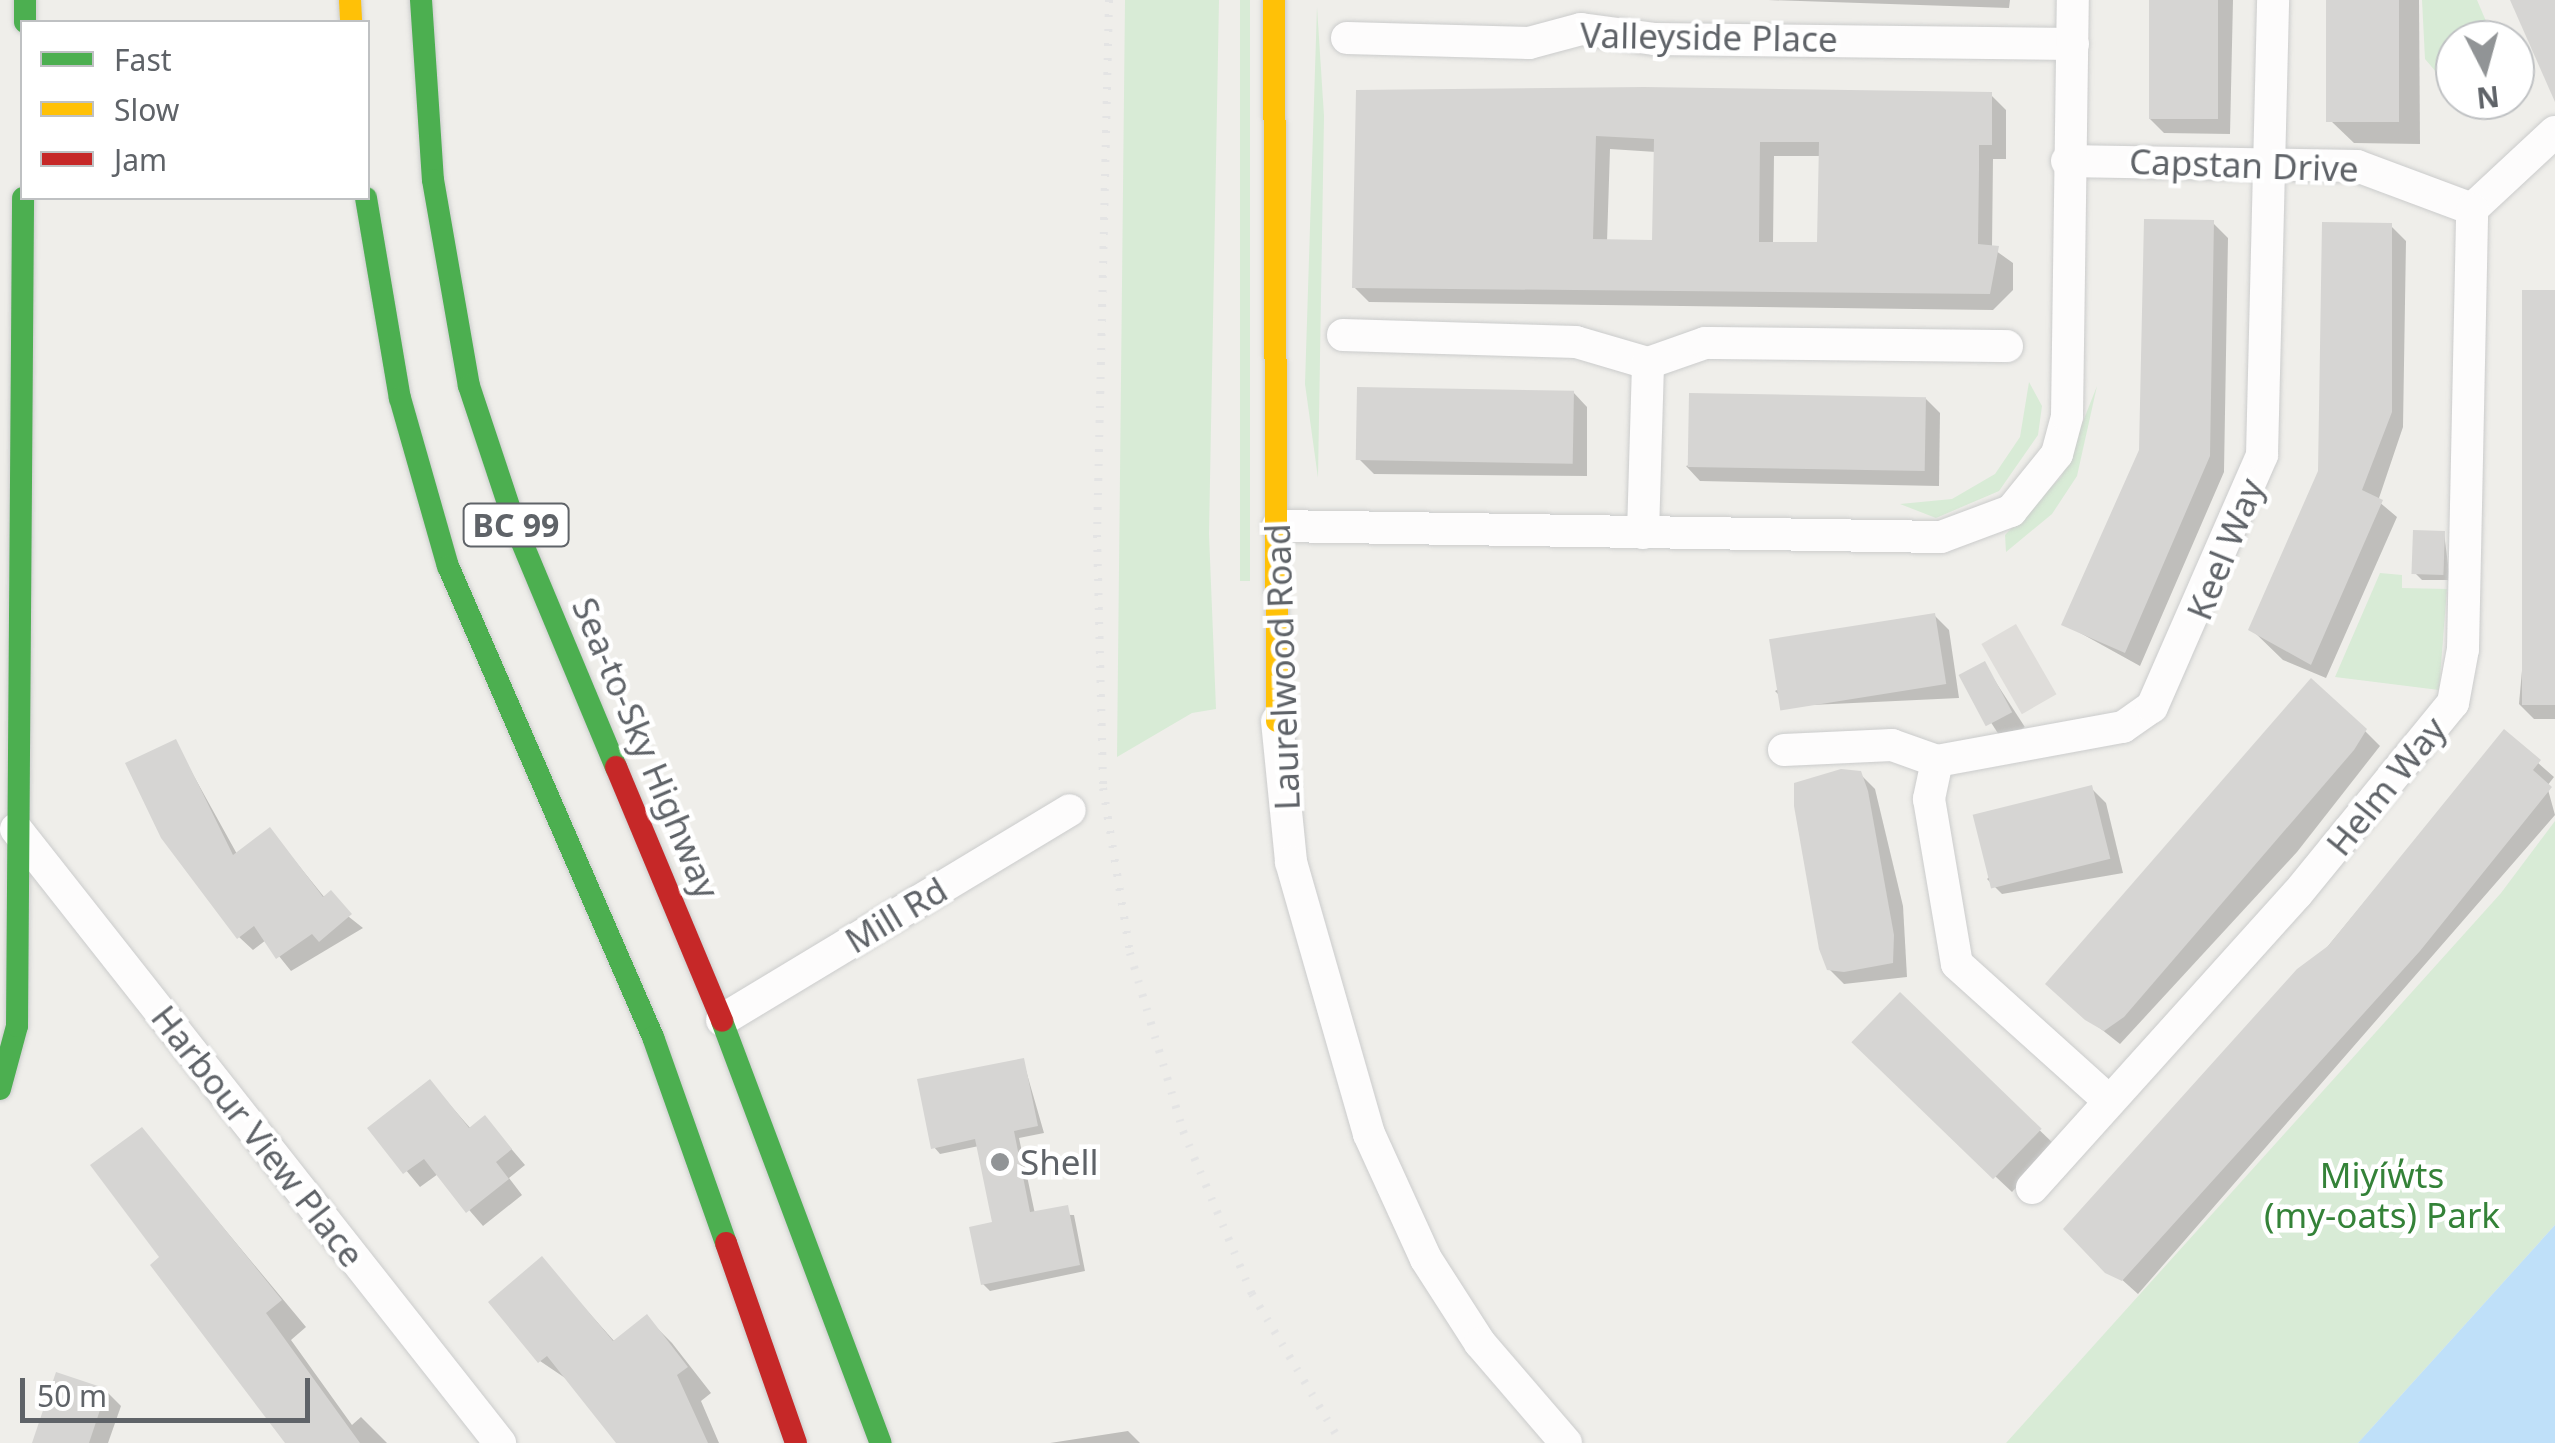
<!DOCTYPE html>
<meta charset="utf-8">
<style>
body{margin:0}
#map{position:relative;width:2555px;height:1443px;overflow:hidden;background:#efeeea;font-family:"Noto Sans",sans-serif}
div>[style]{position:absolute}
[style*='--x']{left:calc(var(--x)*1px);top:calc(var(--y)*1px);width:calc(var(--w)*1px);rotate:calc(var(--a)*1deg)}
.industrial>*{inset:0;background:#dfddda;transform-origin:0 0}
.green>*{inset:0;background:#d8ebd6;transform-origin:0 0}
.water>*{inset:0;background:#bfe0f9}
.shadow>*{inset:0;background:#0003;transform-origin:0 0}
.building>*{inset:0;background:#d6d5d3;transform-origin:0 0}
.roads{filter:drop-shadow(0 0 2px #cbcccc) drop-shadow(0 0 2px #cbcccc)}
.street>*{height:32px;margin:-16px;padding:0 16px;transform-origin:16px;border-radius:16px;background:#fdfcfc}
.fast>*{height:22px;margin:-11px;padding:0 11px;transform-origin:11px;border-radius:11px;background:#4caf50}
.slow>*{height:22px;margin:-11px;padding:0 11px;transform-origin:11px;border-radius:11px;background:#ffc107}
.jam>*{height:22px;margin:-11px;padding:0 11px;transform-origin:11px;border-radius:11px;background:#c62828}
.rail>*{height:8px;margin-top:-4px;transform-origin:0;background:repeating-linear-gradient(90deg,#e4e4e4 0 2.5px,transparent 0 14.5px)}
.dots>*{width:28px;height:28px;translate:-50% -50%;box-sizing:border-box;border:5px solid #fff;border-radius:50%}
span{translate:-50% -50%;white-space:nowrap;text-align:center;line-height:1.15;-webkit-text-stroke:9px #fff;paint-order:stroke}
.shield-label span{padding:2px 8px;background:#fff;border:2px solid;border-radius:8px;-webkit-text-stroke-width:0}
.shield-label{font-size:32px;color:#5f6368;font-weight:700}
.street-label{font-size:35px;color:#5f6368}
.poi-label{font-size:35px;color:#5f6368}
.left{translate:0 -50%;text-align:left}
.park-label{font-size:35px;color:#348238}
.legend{position:absolute;left:20px;top:20px;width:350px;height:180px;box-sizing:border-box;background:#fff;border:2px solid #bfc1c3;margin:0;padding:12px 18px;list-style:none;font-size:30px;color:#5f6368}
.legend li{display:flex;align-items:center;gap:20px;height:50px}
.legend b{width:50px;border:2px solid #bfc1c3}
.north{position:absolute;left:2435px;top:20px;width:100px;height:100px;box-sizing:border-box;background:#fff;border:2px solid #bfc1c3;border-radius:50%;rotate:174deg;font-size:28px;font-weight:700;line-height:40px;text-align:center;color:#5f6368}
.north::after{content:'';display:block;margin:auto;width:35px;height:45px;background:#919496;clip-path:polygon(50% 0,100% 100%,50% 72%,0 100%)}
.scale{position:absolute;left:20px;top:1378px;width:290px;height:45px;box-sizing:border-box;border:5px solid #5f6368;border-top:0;padding-left:12px;font-size:30px;line-height:35px;white-space:nowrap;color:#5f6368;-webkit-text-stroke:8px #fff;paint-order:stroke}
</style>
<div id="map">
<div class="industrial">
<div style="left:2016px;top:624px;width:81px;height:40px;rotate:60deg"></div>
</div>
<div class="green">
<div style="clip-path:polygon(1125px 0,1219px 0,1209px 534px,1216px 709px,1192px 713px,1117px 757px)"></div>
<div style="left:1240px;top:0;width:10px;height:581px"></div>
<div style="clip-path:polygon(2422px 0,2477px 0,2494px 40px,2455px 40px,2455px 94px,2425px 59px)"></div>
<div style="clip-path:polygon(1317px 7px,1324px 116px,1318px 478px,1305px 384px)"></div>
<div style="clip-path:polygon(2029px 382px,2042px 406px,2038px 435px,1999px 491px,1936px 518px,1900px 504px,1952px 499px,1995px 474px,2020px 437px)"></div>
<div style="clip-path:polygon(2097px 386px,2077px 476px,2052px 514px,2006px 552px,2005px 535px,2061px 477px)"></div>
<div style="clip-path:polygon(2380px 573px,2402px 575px,2402px 588px,2447px 589px,2439px 690px,2335px 677px)"></div>
<div style="clip-path:polygon(2555px 821px,2555px 1225px,2358px 1443px,2006px 1443px,2501px 893px)"></div>
</div>
<div class="water">
<div style="clip-path:polygon(2555px 1225px,2555px 1443px,2358px 1443px)"></div>
</div>
<div class="shadow">
<div style="clip-path:polygon(1768px 0,2010px 0,2009px 8px)"></div>
<div style="clip-path:polygon(2151px 0,2233px 0,2230px 134px,2164px 133px,2149px 118px)"></div>
<div style="clip-path:polygon(2334px 0,2419px 0,2420px 144px,2354px 143px,2331px 121px)"></div>
<div style="clip-path:polygon(evenodd,1359px 92px,1991px 95px,2006px 110px,2006px 159px,1993px 159px,1992px 248px,2013px 263px,2013px 290px,1993px 310px,1369px 302px,1354px 287px,1359px 92px,1610px 149px,1656px 152px,1654px 242px,1607px 242px,1610px 149px,1359px 92px,1774px 156px,1821px 156px,1819px 245px,1773px 244px,1774px 156px)"></div>
<div style="clip-path:polygon(2213px 223px,2228px 238px,2224px 472px,2140px 666px,2064px 624px,2141px 450px)"></div>
<div style="clip-path:polygon(2391px 226px,2406px 241px,2403px 427px,2378px 501px,2397px 517px,2326px 678px,2283px 660px,2251px 629px,2320px 471px)"></div>
<div style="clip-path:polygon(2555px 301px,2555px 719px,2534px 719px,2519px 704px)"></div>
<div style="clip-path:polygon(1573px 392px,1587px 407px,1587px 476px,1374px 474px,1359px 459px)"></div>
<div style="clip-path:polygon(1925px 398px,1940px 413px,1939px 486px,1700px 481px,1686px 466px)"></div>
<div style="clip-path:polygon(2444px 533px,2450px 580px,2422px 580px,2415px 573px)"></div>
<div style="clip-path:polygon(1934px 615px,1949px 630px,1959px 698px,1790px 706px,1775px 691px)"></div>
<div style="left:1984px;top:664px;width:75px;height:26px;rotate:57deg"></div>
<div style="clip-path:polygon(2365px 731px,2380px 746px,2297px 852px,2120px 1044px,2063px 999px)"></div>
<div style="clip-path:polygon(2504px 733px,2554px 777px,2547px 786px,2555px 815px,2138px 1294px,2082px 1244px)"></div>
<div style="clip-path:polygon(175px 742px,237px 854px,270px 830px,325px 898px,363px 928px,291px 971px,266px 940px,253px 950px,239px 937px)"></div>
<div style="clip-path:polygon(1860px 774px,1875px 789px,1903px 906px,1907px 977px,1844px 984px,1829px 969px)"></div>
<div style="clip-path:polygon(2091px 788px,2106px 803px,2123px 873px,2002px 894px,1987px 879px)"></div>
<div style="clip-path:polygon(1900px 996px,2055px 1145px,2012px 1192px,1874px 1062px)"></div>
<div style="clip-path:polygon(1023px 1060px,1044px 1133px,1019px 1138px,1035px 1214px,1074px 1215px,1085px 1271px,990px 1291px,983px 1284px,995px 1223px,979px 1146px,940px 1154px,934px 1147px)"></div>
<div style="clip-path:polygon(430px 1082px,471px 1129px,485px 1118px,525px 1165px,509px 1178px,522px 1195px,483px 1226px,438px 1174px,420px 1187px,371px 1128px)"></div>
<div style="clip-path:polygon(142px 1130px,306px 1327px,291px 1340px,352px 1425px,361px 1417px,387px 1443px,291px 1443px,163px 1257px)"></div>
<div style="clip-path:polygon(542px 1260px,615px 1342px,647px 1318px,672px 1343px,711px 1393px,701px 1401px,719px 1443px,619px 1443px,571px 1382px,540px 1361px)"></div>
<div style="clip-path:polygon(106px 1391px,121px 1406px,108px 1443px,34px 1443px)"></div>
<div style="clip-path:polygon(1128px 1431px,1140px 1443px,1050px 1443px)"></div>
</div>
<div class="building">
<div style="left:2149px;top:0;width:69px;height:119px"></div>
<div style="left:2326px;top:0;width:73px;height:122px"></div>
<div style="clip-path:polygon(2510px 0,2555px 0,2555px 102px)"></div>
<div style="clip-path:polygon(evenodd,1644px 87px,1992px 92px,1992px 145px,1979px 145px,1979px 169px,1978px 244px,1999px 246px,1990px 294px,1352px 288px,1356px 90px,1644px 87px,1596px 136px,1654px 139px,1652px 240px,1593px 239px,1596px 136px,1644px 87px,1760px 142px,1819px 142px,1817px 242px,1759px 242px,1760px 142px)"></div>
<div style="clip-path:polygon(2144px 219px,2214px 220px,2210px 456px,2125px 653px,2061px 625px,2139px 450px)"></div>
<div style="clip-path:polygon(2322px 222px,2392px 223px,2392px 412px,2362px 490px,2383px 500px,2311px 665px,2248px 630px,2318px 471px)"></div>
<div style="left:2522px;top:290px;width:33px;height:415px"></div>
<div style="left:1357px;top:387px;width:217px;height:73px;rotate:1deg"></div>
<div style="left:1689px;top:393px;width:237px;height:74px;rotate:1deg"></div>
<div style="left:2413px;top:530px;width:32px;height:44px;rotate:2deg"></div>
<div style="left:1935px;top:613px;width:72px;height:168px;rotate:81deg"></div>
<div style="left:1985px;top:661px;width:58px;height:30px;rotate:62deg"></div>
<div style="clip-path:polygon(2311px 678px,2367px 729px,2354px 750px,2124px 1017px,2104px 1031px,2085px 1020px,2045px 984px)"></div>
<div style="clip-path:polygon(2504px 729px,2541px 760px,2533px 770px,2552px 787px,2420px 951px,2122px 1281px,2105px 1273px,2063px 1229px,2297px 969px,2328px 946px)"></div>
<div style="clip-path:polygon(176px 739px,233px 855px,270px 827px,323px 897px,331px 890px,352px 914px,319px 942px,312px 934px,276px 959px,254px 926px,237px 939px,161px 838px,125px 763px)"></div>
<div style="clip-path:polygon(1841px 769px,1861px 771px,1868px 791px,1894px 935px,1893px 963px,1844px 972px,1827px 970px,1819px 949px,1794px 806px,1794px 783px)"></div>
<div style="left:2092px;top:785px;width:76px;height:123px;rotate:76deg"></div>
<div style="left:1900px;top:992px;width:197px;height:70px;rotate:44deg"></div>
<div style="clip-path:polygon(1024px 1058px,1038px 1126px,1014px 1131px,1030px 1212px,1068px 1205px,1080px 1265px,981px 1285px,969px 1227px,992px 1222px,975px 1139px,931px 1149px,917px 1079px)"></div>
<div style="clip-path:polygon(430px 1079px,469px 1128px,485px 1115px,512px 1149px,496px 1162px,509px 1179px,466px 1213px,424px 1159px,403px 1174px,367px 1128px)"></div>
<div style="clip-path:polygon(142px 1127px,282px 1300px,266px 1313px,360px 1443px,285px 1443px,150px 1265px,159px 1257px,90px 1165px)"></div>
<div style="clip-path:polygon(542px 1256px,613px 1341px,647px 1314px,688px 1367px,677px 1375px,708px 1443px,616px 1443px,547px 1356px,538px 1363px,488px 1302px)"></div>
<div style="clip-path:polygon(56px 1372px,107px 1389px,89px 1443px,32px 1443px)"></div>
</div>
<div class="roads">
<div class="street">
<div style="--x:1347;--y:38;--w:182;--a:1.6"></div>
<div style="--x:1529;--y:43;--w:54;--a:-15.1"></div>
<div style="--x:1581;--y:29;--w:75;--a:7.7"></div>
<div style="--x:1655;--y:39;--w:418;--a:0.7"></div>
<div style="--x:2067;--y:161;--w:290;--a:1"></div>
<div style="--x:2357;--y:166;--w:123;--a:20.5"></div>
<div style="--x:2472;--y:209;--w:113;--a:-42.9"></div>
<div style="--x:1343;--y:335;--w:233;--a:1.7"></div>
<div style="--x:1576;--y:342;--w:75;--a:16.3"></div>
<div style="--x:1278;--y:526;--w:663;--a:0.95"></div>
<div style="--x:1941;--y:537;--w:75;--a:-20.4"></div>
<div style="--x:2011;--y:511;--w:73;--a:-51.1"></div>
<div style="--x:2057;--y:454;--w:39;--a:-75"></div>
<div style="--x:2067;--y:416;--w:416;--a:-89.2"></div>
<div style="--x:1643;--y:533;--w:170;--a:-88.3"></div>
<div style="--x:1648;--y:363;--w:60;--a:-19.3"></div>
<div style="--x:1705;--y:343;--w:302;--a:0.6"></div>
<div style="--x:1277;--y:721;--w:142;--a:84.3"></div>
<div style="--x:1291;--y:862;--w:283;--a:74"></div>
<div style="--x:1369;--y:1134;--w:137;--a:65.5"></div>
<div style="--x:1426;--y:1259;--w:100;--a:57.3"></div>
<div style="--x:1480;--y:1343;--w:132;--a:49.3"></div>
<div style="--x:1784;--y:750;--w:108;--a:-2.7"></div>
<div style="--x:1892;--y:745;--w:48;--a:19.6"></div>
<div style="--x:1937;--y:761;--w:189;--a:-10.4"></div>
<div style="--x:2123;--y:727;--w:35;--a:-35"></div>
<div style="--x:2152;--y:707;--w:275;--a:-66.4"></div>
<div style="--x:2262;--y:455;--w:455;--a:-88.6"></div>
<div style="--x:1937;--y:761;--w:39;--a:102"></div>
<div style="--x:1929;--y:799;--w:167;--a:80.4"></div>
<div style="--x:1957;--y:964;--w:202;--a:42"></div>
<div style="--x:16;--y:829;--w:782;--a:51.75"></div>
<div style="--x:722;--y:1020;--w:406;--a:-31.1"></div>
<div style="--x:2032;--y:1188;--w:396;--a:-48"></div>
<div style="--x:2297;--y:894;--w:247;--a:-50.8"></div>
<div style="--x:2453;--y:703;--w:55;--a:-79.5"></div>
<div style="--x:2463;--y:649;--w:440;--a:-88.8"></div>
</div>
<div class="fast">
<div style="--x:25;--y:0;--w:22;--a:90"></div>
<div style="--x:421;--y:0;--w:180;--a:86.2"></div>
<div style="--x:433;--y:180;--w:209;--a:80.1"></div>
<div style="--x:469;--y:386;--w:155;--a:71.6"></div>
<div style="--x:518;--y:533;--w:254;--a:67.3"></div>
<div style="--x:366;--y:198;--w:203;--a:80.4"></div>
<div style="--x:400;--y:398;--w:175;--a:74.1"></div>
<div style="--x:448;--y:566;--w:514;--a:66.48"></div>
<div style="--x:653;--y:1037;--w:219;--a:70.5"></div>
<div style="--x:722;--y:1021;--w:451;--a:69.4"></div>
<div style="--x:0;--y:1089;--w:65;--a:-74.9"></div>
<div style="--x:17;--y:1026;--w:828;--a:-89.58"></div>
</div>
<div class="slow">
<div style="--x:350;--y:0;--w:22;--a:87"></div>
<div style="--x:1274;--y:0;--w:721;--a:89.76"></div>
</div>
<div class="jam">
<div style="--x:616;--y:767;--w:275;--a:67.3"></div>
<div style="--x:726;--y:1243;--w:212;--a:70.7"></div>
</div>
</div>
<div class="rail">
<div style="--x:1109;--y:0;--w:535;--a:91.28"></div>
<div style="--x:1097;--y:535;--w:253;--a:88.6"></div>
<div style="--x:1103;--y:788;--w:167;--a:80.7"></div>
<div style="--x:1130;--y:953;--w:186;--a:73.4"></div>
<div style="--x:1183;--y:1131;--w:177;--a:67.1"></div>
<div style="--x:1252;--y:1294;--w:174;--a:59.1"></div>
</div>
<div class="dots">
<div style="left:1000px;top:1162px;background:#919496"></div>
</div>
<div class="shield-label">
<span style="left:516px;top:525px">BC 99</span>
</div>
<div class="street-label">
<span style="left:1709px;top:37px;rotate:1deg">Valleyside Place</span>
<span style="left:2244px;top:165px;rotate:2deg">Capstan Drive</span>
<span style="left:2225px;top:549px;rotate:-68deg">Keel Way</span>
<span style="left:1282px;top:667px;rotate:-92deg">Laurelwood Road</span>
<span style="left:646px;top:748px;rotate:67deg">Sea-to-Sky Highway</span>
<span style="left:2386px;top:786px;rotate:-51deg">Helm Way</span>
<span style="left:896px;top:915px;rotate:-31deg">Mill Rd</span>
<span style="left:258px;top:1136px;rotate:52deg">Harbour View Place</span>
</div>
<div class="poi-label">
<span class="left" style="left:1020px;top:1162px">Shell</span>
</div>
<div class="park-label">
<span style="left:2382px;top:1195px">Miyíw̓ts<br>(my-oats) Park</span>
</div>
<ul class="legend">
<li><b style="height:12px;background:#4caf50"></b>Fast</li>
<li><b style="height:12px;background:#ffc107"></b>Slow</li>
<li><b style="height:12px;background:#c62828"></b>Jam</li>
</ul>
<div class="north">N</div>
<div class="scale">50 m</div>
</div>
